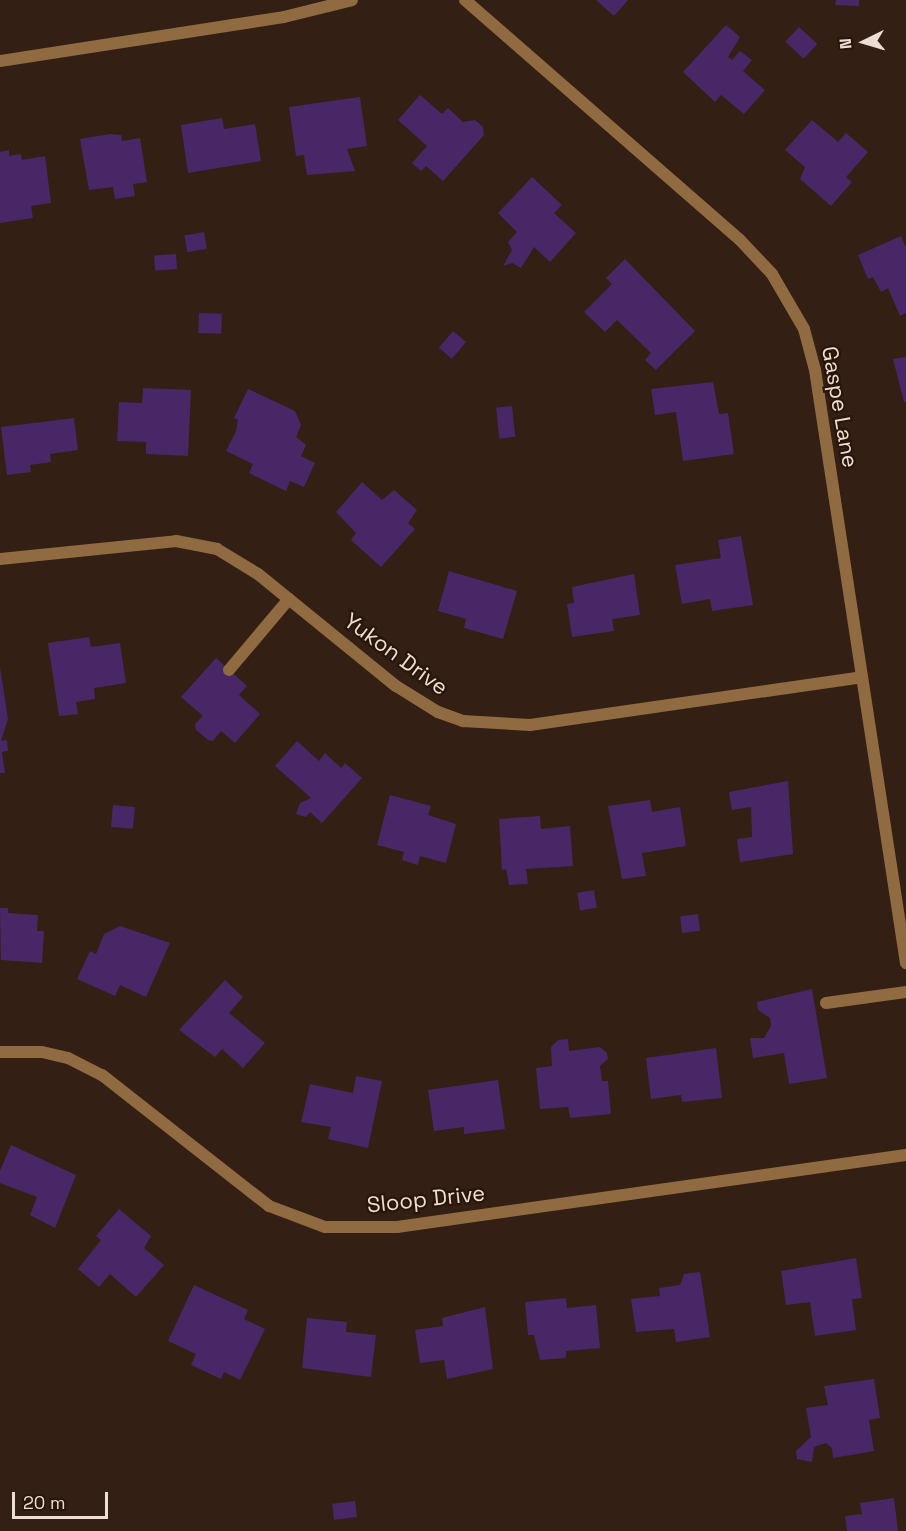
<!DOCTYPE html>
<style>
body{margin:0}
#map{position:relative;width:906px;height:1531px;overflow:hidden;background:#331f13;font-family:"Space Grotesk",sans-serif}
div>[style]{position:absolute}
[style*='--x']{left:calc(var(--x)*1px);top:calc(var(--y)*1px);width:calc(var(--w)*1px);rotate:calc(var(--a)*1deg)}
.building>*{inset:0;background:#492766;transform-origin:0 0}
.street>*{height:12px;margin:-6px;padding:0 6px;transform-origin:6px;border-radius:6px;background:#906a40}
span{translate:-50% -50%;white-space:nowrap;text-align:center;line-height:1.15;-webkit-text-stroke:4.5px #291609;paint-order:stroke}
.street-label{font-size:22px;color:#ecded5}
.north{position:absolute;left:834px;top:12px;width:60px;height:60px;-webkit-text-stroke:4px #291609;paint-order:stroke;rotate:265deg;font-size:16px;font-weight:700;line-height:24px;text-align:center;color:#ecded5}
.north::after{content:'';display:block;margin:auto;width:21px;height:27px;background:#ecded5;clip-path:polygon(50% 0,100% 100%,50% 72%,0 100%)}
.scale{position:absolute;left:12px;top:1492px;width:96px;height:27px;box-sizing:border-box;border:3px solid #ecded5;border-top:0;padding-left:8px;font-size:18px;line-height:21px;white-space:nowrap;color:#ecded5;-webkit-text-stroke:4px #291609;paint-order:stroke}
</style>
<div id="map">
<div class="building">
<div style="clip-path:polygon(596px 0,628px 0,614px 16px)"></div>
<div style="clip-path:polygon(836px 0,859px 0,859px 6px,835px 5px)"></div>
<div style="clip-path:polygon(726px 25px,740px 37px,728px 57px,732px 60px,740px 51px,752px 60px,743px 71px,765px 90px,744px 114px,721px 95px,715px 102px,683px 72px)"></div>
<div style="left:799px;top:27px;width:25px;height:20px;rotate:43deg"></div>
<div style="clip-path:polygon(420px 95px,442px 114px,448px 108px,463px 122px,475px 120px,483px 127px,484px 135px,443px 181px,426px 166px,421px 171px,412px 163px,427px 146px,398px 120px)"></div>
<div style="clip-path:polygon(360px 97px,367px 146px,347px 149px,355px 171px,307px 175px,304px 155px,296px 156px,289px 107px)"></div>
<div style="clip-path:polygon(222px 118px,224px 129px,255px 124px,261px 161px,188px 173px,181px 125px)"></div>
<div style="clip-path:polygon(812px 120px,838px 142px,846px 133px,868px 152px,846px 177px,852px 182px,831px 206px,800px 179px,805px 167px,785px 150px)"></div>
<div style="clip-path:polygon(110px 134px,121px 135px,122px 141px,140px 138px,147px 182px,133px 184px,135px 196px,115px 199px,113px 187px,89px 190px,80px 139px)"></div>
<div style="clip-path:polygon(9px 150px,9px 156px,21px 154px,22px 160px,45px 156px,51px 203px,31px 206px,33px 218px,0 223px,0 152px)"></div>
<div style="clip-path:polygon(532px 177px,562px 205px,554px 213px,576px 233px,550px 262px,534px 247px,521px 268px,512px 263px,503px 266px,512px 250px,508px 242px,517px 232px,498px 213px)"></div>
<div style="left:204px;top:232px;width:17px;height:20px;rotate:80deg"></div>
<div style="clip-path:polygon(901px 236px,906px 248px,906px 313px,900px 316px,888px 288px,881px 292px,873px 277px,868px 279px,858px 255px)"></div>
<div style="left:176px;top:254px;width:15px;height:22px;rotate:86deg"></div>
<div style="clip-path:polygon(625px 259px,695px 331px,656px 370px,645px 360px,651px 353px,617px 320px,605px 332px,584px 312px,612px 284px,606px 278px)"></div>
<div style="left:199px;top:313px;width:23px;height:20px;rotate:2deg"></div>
<div style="left:453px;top:331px;width:17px;height:22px;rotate:40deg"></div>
<div style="clip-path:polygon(906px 357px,906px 402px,904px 402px,893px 359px)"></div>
<div style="clip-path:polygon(713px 382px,719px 414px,728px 413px,734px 454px,683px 461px,676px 412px,655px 415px,651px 389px)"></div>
<div style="clip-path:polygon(143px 388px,191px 390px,188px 456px,146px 454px,146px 442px,117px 441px,119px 402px,142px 403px)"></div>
<div style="clip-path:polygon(248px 389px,295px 411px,301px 425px,296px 437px,306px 445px,301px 456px,315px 463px,304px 487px,290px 481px,286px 491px,249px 473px,253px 464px,226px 451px,236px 431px,238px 420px,234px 418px)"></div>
<div style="left:512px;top:406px;width:31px;height:16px;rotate:84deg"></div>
<div style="clip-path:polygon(74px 418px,78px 450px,50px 454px,51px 462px,30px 465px,31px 472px,7px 475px,1px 427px)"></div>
<div style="clip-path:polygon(362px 482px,382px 500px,394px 490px,417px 510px,408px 523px,415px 529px,381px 567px,351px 540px,356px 533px,336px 512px)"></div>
<div style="clip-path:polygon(741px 536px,753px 605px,712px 611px,710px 599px,682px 604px,675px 565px,721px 558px,718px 540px)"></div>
<div style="clip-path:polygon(449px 571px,517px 591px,503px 639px,464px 628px,466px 619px,438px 611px)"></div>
<div style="clip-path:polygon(634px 574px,640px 615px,612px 619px,614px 631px,572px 637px,567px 604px,574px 603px,572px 587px)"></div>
<div style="clip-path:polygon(89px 637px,91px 647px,120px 643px,126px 683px,94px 688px,95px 699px,76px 702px,78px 714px,59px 716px,48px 643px)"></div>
<div style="clip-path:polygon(216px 658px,247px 686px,239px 695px,260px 714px,235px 743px,221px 731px,213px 741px,208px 740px,196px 730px,195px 724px,203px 716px,181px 697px)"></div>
<div style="clip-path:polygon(0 667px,8px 719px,1px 741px,7px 740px,8px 751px,2px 752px,5px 773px,0 773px)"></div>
<div style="clip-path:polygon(297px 741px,319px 761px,325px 753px,341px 768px,345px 763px,362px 778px,322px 823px,310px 812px,306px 817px,296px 814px,300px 803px,311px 798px,275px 766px)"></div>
<div style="clip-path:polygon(788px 781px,793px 854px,740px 862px,737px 839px,752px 837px,751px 807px,732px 810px,729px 792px)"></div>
<div style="clip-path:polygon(390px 795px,431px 806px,428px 815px,456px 824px,446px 863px,420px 856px,418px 865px,402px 860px,404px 852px,377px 845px)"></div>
<div style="clip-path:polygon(650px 800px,652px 812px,680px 807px,686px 846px,642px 853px,646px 876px,622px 879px,608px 806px)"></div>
<div style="left:113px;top:805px;width:22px;height:22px;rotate:5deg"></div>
<div style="clip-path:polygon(540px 816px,541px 829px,570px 826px,573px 866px,526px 869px,528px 884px,509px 885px,506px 869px,502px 870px,499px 819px)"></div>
<div style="left:594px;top:890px;width:18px;height:17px;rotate:81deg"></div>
<div style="clip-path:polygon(0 908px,8px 908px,8px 913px,38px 915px,37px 931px,44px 931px,42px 963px,1px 960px)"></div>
<div style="left:698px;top:914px;width:17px;height:18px;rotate:83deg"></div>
<div style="clip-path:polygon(120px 926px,170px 943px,146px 997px,120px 985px,115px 996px,77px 979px,90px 951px,96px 954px,104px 934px)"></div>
<div style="clip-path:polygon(225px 980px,243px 997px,229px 1013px,265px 1043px,243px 1068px,222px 1049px,215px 1057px,179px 1030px)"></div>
<div style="clip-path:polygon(812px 989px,827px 1078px,789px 1084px,784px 1053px,753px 1058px,750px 1038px,764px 1038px,771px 1026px,770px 1018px,758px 1010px,757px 1002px)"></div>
<div style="clip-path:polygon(568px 1039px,569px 1051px,600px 1047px,607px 1053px,608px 1059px,600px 1066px,602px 1081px,608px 1081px,611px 1114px,570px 1118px,568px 1107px,540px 1109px,536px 1068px,552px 1066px,551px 1047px,558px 1040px)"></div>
<div style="clip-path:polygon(716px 1048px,722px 1098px,682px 1102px,681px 1095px,651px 1099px,646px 1058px)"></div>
<div style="clip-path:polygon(356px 1076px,382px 1081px,368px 1148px,328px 1139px,331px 1127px,301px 1122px,310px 1084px,353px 1093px)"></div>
<div style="clip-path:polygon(498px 1080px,505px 1129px,464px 1134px,464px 1127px,434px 1131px,428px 1090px)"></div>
<div style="clip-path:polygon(11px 1145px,76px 1175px,55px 1228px,30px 1215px,37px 1197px,0 1183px,0 1171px)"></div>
<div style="clip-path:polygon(119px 1209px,151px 1236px,144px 1248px,164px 1265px,136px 1297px,110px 1274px,99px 1287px,78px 1269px,101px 1240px,96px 1236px)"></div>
<div style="clip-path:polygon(856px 1258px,862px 1298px,852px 1299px,856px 1330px,815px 1336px,810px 1302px,786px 1305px,781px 1271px)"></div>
<div style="clip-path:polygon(700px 1272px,710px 1337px,676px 1342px,674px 1329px,636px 1332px,631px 1299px,660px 1296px,659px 1288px,680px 1285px,684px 1274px)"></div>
<div style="clip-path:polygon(194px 1285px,248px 1310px,244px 1319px,265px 1329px,240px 1380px,224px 1372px,221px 1379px,191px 1365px,196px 1354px,168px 1341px)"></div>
<div style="clip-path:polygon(566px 1298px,567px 1308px,596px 1305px,600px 1348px,566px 1351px,566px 1358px,540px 1360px,534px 1335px,528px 1335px,525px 1302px)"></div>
<div style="clip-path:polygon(485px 1307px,493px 1369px,447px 1379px,444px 1360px,420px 1363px,415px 1330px,443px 1326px,442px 1318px)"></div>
<div style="clip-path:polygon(307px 1318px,347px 1322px,346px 1332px,376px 1335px,371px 1377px,302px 1368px)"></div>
<div style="clip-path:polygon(874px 1379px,880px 1418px,869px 1420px,874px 1451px,833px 1458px,832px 1448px,826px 1443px,814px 1447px,812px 1462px,797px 1459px,796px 1451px,811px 1437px,806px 1408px,828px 1405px,824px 1386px)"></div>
<div style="clip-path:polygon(894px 1498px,898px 1531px,847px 1531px,845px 1516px,862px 1514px,860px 1503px)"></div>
<div style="left:355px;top:1501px;width:16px;height:23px;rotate:83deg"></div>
</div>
<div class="street">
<div style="--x:465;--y:0;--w:365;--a:41.1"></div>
<div style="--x:740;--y:240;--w:47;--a:46.7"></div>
<div style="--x:772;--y:274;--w:64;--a:59.8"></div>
<div style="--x:804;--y:329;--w:42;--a:75"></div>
<div style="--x:815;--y:370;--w:600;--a:81.28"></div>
<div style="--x:0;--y:61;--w:287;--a:-8.8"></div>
<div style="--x:284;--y:17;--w:70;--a:-14"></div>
<div style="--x:0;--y:559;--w:177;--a:-5.8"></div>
<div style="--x:176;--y:541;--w:42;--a:11"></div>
<div style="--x:217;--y:549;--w:48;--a:31.4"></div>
<div style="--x:258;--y:574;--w:178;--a:39.1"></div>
<div style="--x:396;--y:686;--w:49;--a:31.8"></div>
<div style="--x:438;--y:712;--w:27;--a:20"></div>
<div style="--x:463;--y:721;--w:67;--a:3.4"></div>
<div style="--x:530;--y:725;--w:335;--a:-8.2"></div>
<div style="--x:229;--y:670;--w:93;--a:-49.8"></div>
<div style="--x:826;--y:1003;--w:81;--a:-7.8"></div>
<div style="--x:0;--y:1052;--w:42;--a:0"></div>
<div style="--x:42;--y:1052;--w:27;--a:13"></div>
<div style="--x:68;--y:1058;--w:38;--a:27"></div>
<div style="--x:102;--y:1075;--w:212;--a:38.1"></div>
<div style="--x:269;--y:1206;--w:60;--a:20.6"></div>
<div style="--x:325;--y:1227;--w:72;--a:0"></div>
<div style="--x:397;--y:1227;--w:514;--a:-8.05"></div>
</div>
<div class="street-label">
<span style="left:840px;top:407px;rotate:80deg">Gaspe Lane</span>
<span style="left:396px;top:654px;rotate:36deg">Yukon Drive</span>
<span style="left:426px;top:1199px;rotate:-6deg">Sloop Drive</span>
</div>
<div class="north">N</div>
<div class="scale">20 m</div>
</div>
